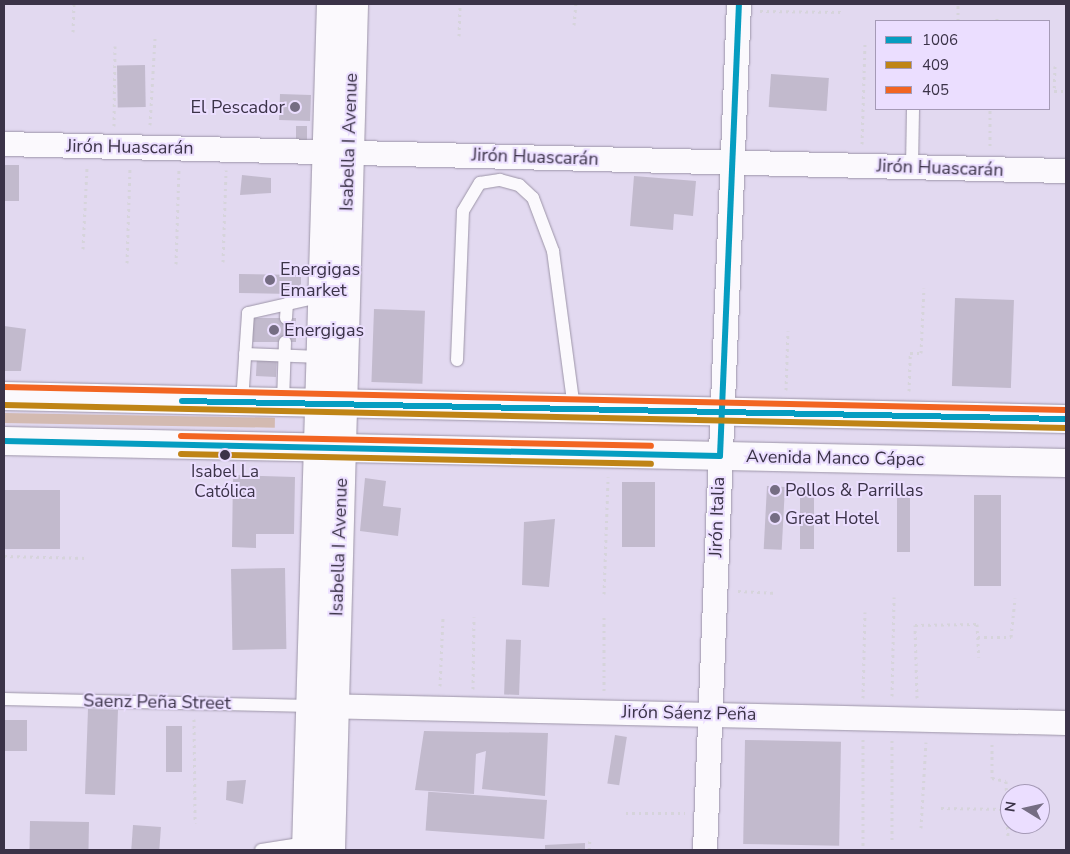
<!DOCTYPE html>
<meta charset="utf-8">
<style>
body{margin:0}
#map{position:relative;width:1070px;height:854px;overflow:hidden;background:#e2d9f0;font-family:"Nunito Sans",sans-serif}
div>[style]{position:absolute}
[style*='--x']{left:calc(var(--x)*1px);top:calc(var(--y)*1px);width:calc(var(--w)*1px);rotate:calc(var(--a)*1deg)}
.green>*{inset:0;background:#d3bab1;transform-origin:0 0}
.building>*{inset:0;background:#c2bacd;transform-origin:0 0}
.path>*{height:3px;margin-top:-1.5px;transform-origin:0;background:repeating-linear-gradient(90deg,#d6d4db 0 2.5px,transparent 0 6.5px)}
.roads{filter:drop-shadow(0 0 1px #9d95a8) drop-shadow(0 0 1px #9d95a8)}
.service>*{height:12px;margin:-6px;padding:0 6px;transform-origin:6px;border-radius:6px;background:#fbf9fd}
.minor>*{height:24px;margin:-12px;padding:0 12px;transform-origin:12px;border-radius:12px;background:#fbf9fd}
.tertiary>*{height:28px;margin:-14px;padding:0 14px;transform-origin:14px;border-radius:14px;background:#fbf9fd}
.primary>*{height:28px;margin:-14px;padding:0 14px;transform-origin:14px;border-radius:14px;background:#fbf9fd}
.bus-1>*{height:6px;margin:-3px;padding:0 3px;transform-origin:3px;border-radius:3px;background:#069dc1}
.bus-2>*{height:6px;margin:-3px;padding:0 3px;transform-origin:3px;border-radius:3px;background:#bf8416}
.bus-3>*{height:6px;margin:-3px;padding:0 3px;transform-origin:3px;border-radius:3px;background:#f26522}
.dots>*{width:14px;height:14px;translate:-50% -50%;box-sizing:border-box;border:2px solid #ebdeff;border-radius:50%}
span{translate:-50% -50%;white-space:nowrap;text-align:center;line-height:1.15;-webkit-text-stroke:4px #ebdeff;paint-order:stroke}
.bus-label{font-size:17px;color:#3b3348}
.poi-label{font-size:18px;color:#3b3348}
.right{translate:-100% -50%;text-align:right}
.left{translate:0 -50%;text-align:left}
.street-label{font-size:18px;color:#3b3348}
.frame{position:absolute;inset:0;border:5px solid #3b3348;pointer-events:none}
.legend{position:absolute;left:875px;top:20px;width:175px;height:90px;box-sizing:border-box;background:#ebdeff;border:1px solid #a59ab6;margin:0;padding:6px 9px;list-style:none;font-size:15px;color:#3b3348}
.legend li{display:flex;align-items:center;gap:10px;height:25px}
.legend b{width:25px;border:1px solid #a59ab6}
.north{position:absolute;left:1000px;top:784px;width:50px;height:50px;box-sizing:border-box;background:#ebdeff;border:1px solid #a59ab6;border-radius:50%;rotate:279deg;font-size:14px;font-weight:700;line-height:20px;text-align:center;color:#3b3348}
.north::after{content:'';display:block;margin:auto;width:18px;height:22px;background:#756d83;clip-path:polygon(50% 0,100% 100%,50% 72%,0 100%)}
</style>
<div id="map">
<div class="green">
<div style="left:4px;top:413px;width:271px;height:10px;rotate:1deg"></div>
</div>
<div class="building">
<div style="left:145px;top:65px;width:42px;height:28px;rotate:89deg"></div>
<div style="left:771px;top:74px;width:58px;height:33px;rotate:4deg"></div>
<div style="left:280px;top:94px;width:31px;height:26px;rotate:2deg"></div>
<div style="clip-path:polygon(296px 126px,307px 126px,307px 140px,296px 143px)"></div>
<div style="left:4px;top:165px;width:15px;height:36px"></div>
<div style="clip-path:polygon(242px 175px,271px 178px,271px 193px,240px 195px)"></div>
<div style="clip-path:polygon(634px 176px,696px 181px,693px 216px,674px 214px,673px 230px,630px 226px)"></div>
<div style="clip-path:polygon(239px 274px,301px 275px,301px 284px,290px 294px,239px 293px)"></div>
<div style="left:955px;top:298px;width:59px;height:88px;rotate:2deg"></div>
<div style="left:374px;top:309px;width:51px;height:73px;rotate:2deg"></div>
<div style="left:253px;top:318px;width:43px;height:24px"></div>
<div style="clip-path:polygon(4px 326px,26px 329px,21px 371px,4px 371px)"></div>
<div style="left:257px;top:356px;width:20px;height:20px;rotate:3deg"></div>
<div style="clip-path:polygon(233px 475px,295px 477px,294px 534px,256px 534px,256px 548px,232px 547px)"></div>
<div style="clip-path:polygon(365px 478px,386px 481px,383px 506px,401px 508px,398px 536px,360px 531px)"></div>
<div style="left:622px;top:482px;width:33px;height:65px"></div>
<div style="left:767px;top:486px;width:18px;height:63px;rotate:3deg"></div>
<div style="left:800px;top:488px;width:14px;height:61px"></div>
<div style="left:60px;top:490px;width:59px;height:56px;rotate:90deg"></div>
<div style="left:897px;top:490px;width:13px;height:62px"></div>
<div style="left:974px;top:495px;width:27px;height:91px"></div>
<div style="clip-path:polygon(555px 519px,549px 587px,522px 585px,524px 522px)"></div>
<div style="left:285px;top:568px;width:81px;height:54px;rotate:89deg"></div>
<div style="left:521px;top:640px;width:55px;height:15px;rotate:92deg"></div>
<div style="left:88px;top:709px;width:30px;height:85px;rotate:2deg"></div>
<div style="left:4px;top:720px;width:23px;height:31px"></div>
<div style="left:166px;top:726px;width:16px;height:46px"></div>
<div style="clip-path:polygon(424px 731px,548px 733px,545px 796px,482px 789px,486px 751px,476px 754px,474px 794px,415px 790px)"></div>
<div style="left:615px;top:735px;width:12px;height:49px;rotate:9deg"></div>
<div style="left:745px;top:740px;width:96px;height:104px;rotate:1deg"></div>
<div style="clip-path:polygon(246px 780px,243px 804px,226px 800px,227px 781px)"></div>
<div style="left:547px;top:800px;width:39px;height:119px;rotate:94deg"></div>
<div style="left:30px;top:821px;width:59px;height:29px;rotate:1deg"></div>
<div style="left:133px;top:825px;width:28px;height:25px;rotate:4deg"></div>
<div style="clip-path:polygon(585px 843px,585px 850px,545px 850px,545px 845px)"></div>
</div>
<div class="path">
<div style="--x:760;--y:11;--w:82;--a:0.7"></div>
<div style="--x:958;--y:21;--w:17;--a:-90"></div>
<div style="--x:997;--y:21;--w:4;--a:-90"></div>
<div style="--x:574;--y:25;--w:21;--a:-85"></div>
<div style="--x:73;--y:32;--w:28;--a:-88"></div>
<div style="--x:459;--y:36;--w:32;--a:-88"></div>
<div style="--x:1055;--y:66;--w:25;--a:92"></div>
<div style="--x:1054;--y:91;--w:12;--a:0"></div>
<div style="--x:150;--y:125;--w:87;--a:-86.7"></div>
<div style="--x:114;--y:126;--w:80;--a:-89.3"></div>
<div style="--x:862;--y:144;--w:102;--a:-88.3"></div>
<div style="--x:990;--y:146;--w:37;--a:-90"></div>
<div style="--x:83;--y:249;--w:82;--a:-87.2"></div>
<div style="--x:223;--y:262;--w:92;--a:-88.1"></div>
<div style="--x:127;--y:263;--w:95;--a:-88.2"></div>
<div style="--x:176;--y:264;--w:95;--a:-88.2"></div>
<div style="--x:786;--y:390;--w:59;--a:-88.1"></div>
<div style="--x:909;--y:391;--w:38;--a:-88"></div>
<div style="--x:910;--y:353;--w:11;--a:0"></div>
<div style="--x:921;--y:353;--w:65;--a:-87.4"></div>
<div style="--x:4;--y:556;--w:84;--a:1.4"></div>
<div style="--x:738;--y:591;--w:39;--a:3"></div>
<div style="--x:604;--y:594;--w:117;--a:-88"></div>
<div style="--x:978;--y:637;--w:33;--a:0"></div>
<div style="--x:1011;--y:637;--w:39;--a:-84"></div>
<div style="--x:440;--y:686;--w:69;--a:-87.5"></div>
<div style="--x:473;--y:689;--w:72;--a:-89.2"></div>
<div style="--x:604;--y:691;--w:77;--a:-90"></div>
<div style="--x:892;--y:696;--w:99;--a:-88.8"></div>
<div style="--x:863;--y:698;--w:86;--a:-88.7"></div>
<div style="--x:917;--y:698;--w:73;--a:-91.6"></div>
<div style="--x:915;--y:625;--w:62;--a:-0.9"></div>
<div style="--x:977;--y:624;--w:33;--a:87"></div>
<div style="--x:194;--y:719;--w:104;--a:89.4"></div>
<div style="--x:863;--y:739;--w:107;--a:90"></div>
<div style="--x:892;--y:740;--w:100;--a:90"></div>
<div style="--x:992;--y:744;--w:34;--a:90"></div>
<div style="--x:992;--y:778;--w:14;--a:12"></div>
<div style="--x:1006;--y:781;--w:58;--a:88"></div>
<div style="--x:941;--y:808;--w:66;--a:0.9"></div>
<div style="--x:626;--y:813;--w:59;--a:0"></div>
<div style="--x:921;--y:828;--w:86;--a:-86.7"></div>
<div style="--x:589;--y:850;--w:11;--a:-85"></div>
</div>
<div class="roads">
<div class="service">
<div style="--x:912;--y:167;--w:58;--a:-89"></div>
<div style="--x:286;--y:318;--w:14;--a:-86"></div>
<div style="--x:245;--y:354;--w:75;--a:2.3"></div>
<div style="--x:457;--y:360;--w:149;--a:-87.7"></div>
<div style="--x:463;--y:211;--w:33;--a:-59"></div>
<div style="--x:480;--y:183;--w:20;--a:-9"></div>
<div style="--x:500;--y:180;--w:20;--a:15"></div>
<div style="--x:519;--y:185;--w:19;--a:43"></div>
<div style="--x:533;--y:198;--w:57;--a:69.3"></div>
<div style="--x:553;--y:251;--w:158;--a:82.4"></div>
<div style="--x:242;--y:402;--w:89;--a:-86.1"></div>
<div style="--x:248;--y:313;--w:76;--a:-12.9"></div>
<div style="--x:283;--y:402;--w:60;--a:-88.1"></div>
<div style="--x:4;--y:699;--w:307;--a:1.3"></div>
<div style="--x:261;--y:850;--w:46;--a:-8.8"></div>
</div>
<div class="minor">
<div style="--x:4;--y:144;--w:1062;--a:1.46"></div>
<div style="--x:318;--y:706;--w:748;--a:1.3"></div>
<div style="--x:705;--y:850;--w:847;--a:-87.7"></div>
</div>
<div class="tertiary">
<div style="--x:306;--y:850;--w:846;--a:-88.31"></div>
<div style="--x:331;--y:850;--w:846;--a:-88.44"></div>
</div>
<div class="primary">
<div style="--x:4;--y:396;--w:1062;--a:1.24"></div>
<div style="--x:4;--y:441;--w:1062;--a:1.19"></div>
</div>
</div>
<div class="bus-1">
<div style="--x:182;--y:401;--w:884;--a:1.17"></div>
<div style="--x:4;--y:441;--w:716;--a:1.2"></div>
<div style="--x:720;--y:456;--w:452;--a:-87.6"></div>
</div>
<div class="bus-2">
<div style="--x:4;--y:405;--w:1062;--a:1.24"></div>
<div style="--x:181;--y:454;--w:470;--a:1.2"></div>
</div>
<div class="bus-3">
<div style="--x:4;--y:387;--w:1062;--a:1.24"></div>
<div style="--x:181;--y:436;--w:470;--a:1.2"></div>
</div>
<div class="dots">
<div style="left:295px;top:107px;background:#756d83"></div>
<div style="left:270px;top:280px;background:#756d83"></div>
<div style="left:274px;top:330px;background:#756d83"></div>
<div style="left:225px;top:455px;background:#3b3348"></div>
<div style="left:775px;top:490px;background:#756d83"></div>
<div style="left:775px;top:518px;background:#756d83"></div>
</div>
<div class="bus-label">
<span style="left:225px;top:482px">Isabel La<br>Católica</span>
</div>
<div class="poi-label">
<span class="right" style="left:285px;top:107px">El Pescador</span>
<span class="left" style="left:280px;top:280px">Energigas<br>Emarket</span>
<span class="left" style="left:284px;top:330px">Energigas</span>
<span class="left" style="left:785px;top:490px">Pollos &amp; Parrillas</span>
<span class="left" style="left:785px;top:518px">Great Hotel</span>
</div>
<div class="street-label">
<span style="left:349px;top:142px;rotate:-88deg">Isabella I Avenue</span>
<span style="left:130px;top:147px;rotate:1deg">Jirón Huascarán</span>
<span style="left:535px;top:157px;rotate:2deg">Jirón Huascarán</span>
<span style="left:940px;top:168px;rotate:2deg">Jirón Huascarán</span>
<span style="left:835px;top:458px;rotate:1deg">Avenida Manco Cápac</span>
<span style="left:717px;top:517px;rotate:-88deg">Jirón Italia</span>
<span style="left:339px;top:547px;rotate:-88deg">Isabella I Avenue</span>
<span style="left:157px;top:702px;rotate:1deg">Saenz Peña Street</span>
<span style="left:689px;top:713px;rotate:1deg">Jirón Sáenz Peña</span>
</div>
<div class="frame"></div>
<ul class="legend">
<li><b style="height:6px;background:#069dc1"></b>1006</li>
<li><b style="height:6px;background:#bf8416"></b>409</li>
<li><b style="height:6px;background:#f26522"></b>405</li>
</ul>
<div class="north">N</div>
</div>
